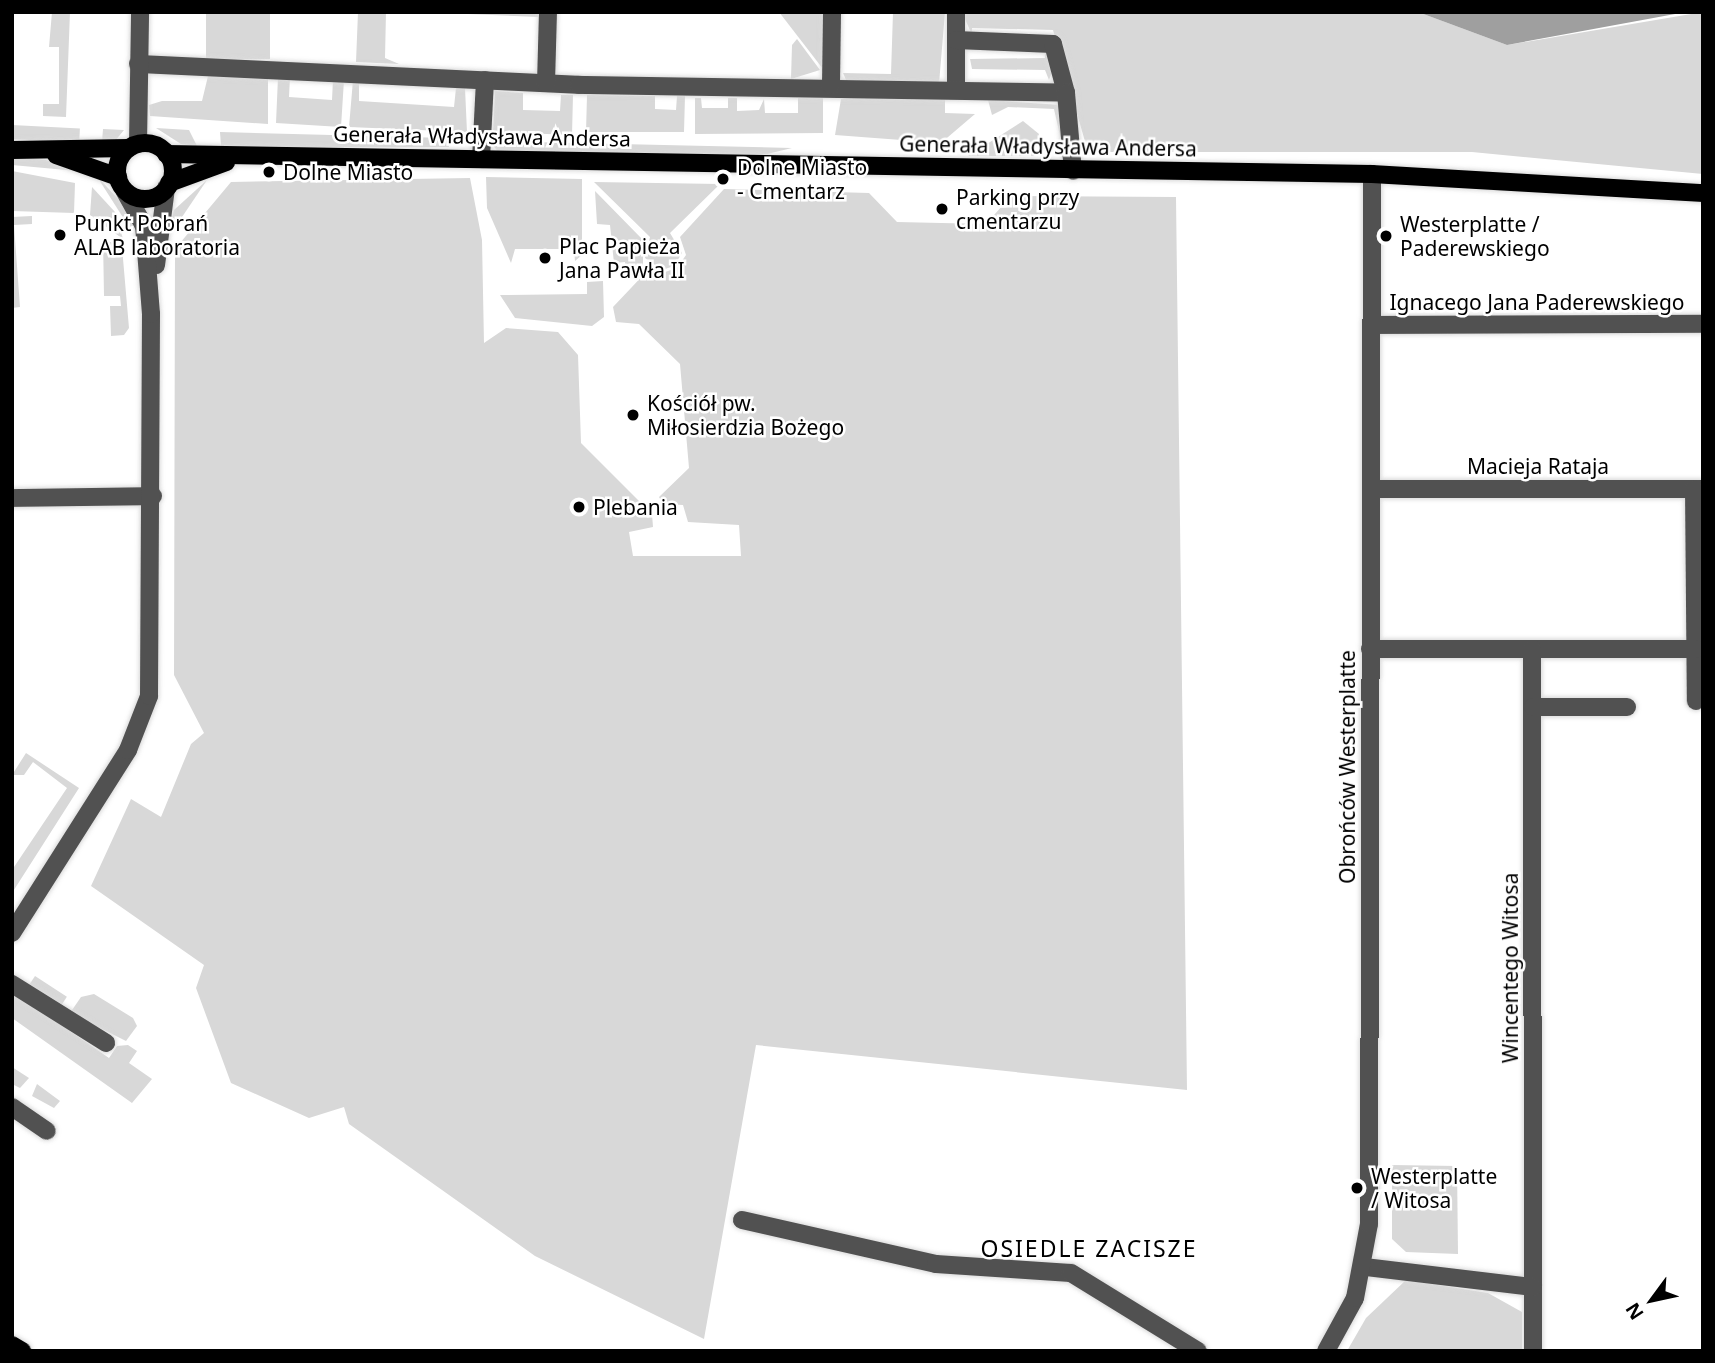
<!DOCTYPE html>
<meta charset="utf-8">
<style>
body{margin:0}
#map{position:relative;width:1715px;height:1363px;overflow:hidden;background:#fff;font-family:"Noto Sans",sans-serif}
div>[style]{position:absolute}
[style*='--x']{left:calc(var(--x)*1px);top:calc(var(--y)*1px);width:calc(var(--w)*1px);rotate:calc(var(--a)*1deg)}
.green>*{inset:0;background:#d8d8d8;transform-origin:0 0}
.water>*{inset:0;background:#9f9f9f}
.roads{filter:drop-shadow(0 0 2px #dbdbdb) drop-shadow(0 0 2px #dbdbdb)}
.minor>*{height:18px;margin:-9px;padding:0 9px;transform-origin:9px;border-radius:9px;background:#515151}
.major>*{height:18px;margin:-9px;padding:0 9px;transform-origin:9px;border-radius:9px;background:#000}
.major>.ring{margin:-9px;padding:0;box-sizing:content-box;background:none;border:18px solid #000;border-radius:50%}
.dots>*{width:19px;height:19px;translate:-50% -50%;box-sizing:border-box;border:4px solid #fff;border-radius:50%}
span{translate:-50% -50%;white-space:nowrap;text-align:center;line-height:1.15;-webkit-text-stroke:5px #fff;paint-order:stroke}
.street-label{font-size:21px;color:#000}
.poi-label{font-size:21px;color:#000}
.left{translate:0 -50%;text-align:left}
.neighbourhood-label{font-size:23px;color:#000;letter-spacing:2px}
.frame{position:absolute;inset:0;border:14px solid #000;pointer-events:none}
.north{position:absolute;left:1617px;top:1265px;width:70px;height:70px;-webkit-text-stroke:5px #fff;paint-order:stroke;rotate:237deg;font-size:19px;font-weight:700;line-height:28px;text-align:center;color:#000}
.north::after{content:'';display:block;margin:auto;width:24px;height:32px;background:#000;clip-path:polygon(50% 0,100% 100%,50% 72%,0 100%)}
</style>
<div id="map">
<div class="green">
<div style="clip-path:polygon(52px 12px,70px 12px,66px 117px,43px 116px,43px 104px,59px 104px,59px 47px,49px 47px)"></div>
<div style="left:206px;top:12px;width:64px;height:47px"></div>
<div style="clip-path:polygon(358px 12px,386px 12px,385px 58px,399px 64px,356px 62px)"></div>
<div style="clip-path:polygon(419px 12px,538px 12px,538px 17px)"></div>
<div style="clip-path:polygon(779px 12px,824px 12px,823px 69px)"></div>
<div style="clip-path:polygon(893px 12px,945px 12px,939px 84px,846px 80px,843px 73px,891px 74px)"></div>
<div style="clip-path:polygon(962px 12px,1418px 12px,1507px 45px,1703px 12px,1703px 174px,1472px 152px,1088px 152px,1053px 30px,972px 28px,972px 35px)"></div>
<div style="clip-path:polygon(797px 39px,820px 70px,791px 79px,792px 45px)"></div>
<div style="clip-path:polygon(1045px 48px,1053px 69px,1049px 80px,1045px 70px,972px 69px,970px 59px,1045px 58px)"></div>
<div style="clip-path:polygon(208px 76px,268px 78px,268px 124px,150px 116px,149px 105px,162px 101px,202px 101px)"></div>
<div style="clip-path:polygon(278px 77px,290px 77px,289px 97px,332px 100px,333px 79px,344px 80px,341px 127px,276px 123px)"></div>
<div style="clip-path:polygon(353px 80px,359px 80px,359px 101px,454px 107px,456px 88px,465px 88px,467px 132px,349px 127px)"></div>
<div style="clip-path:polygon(495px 91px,523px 93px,523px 110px,560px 111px,561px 95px,573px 95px,572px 135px,493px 132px)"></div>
<div style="clip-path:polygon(587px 95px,655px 96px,655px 109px,676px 110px,677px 96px,685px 96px,684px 132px,586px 132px)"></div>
<div style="clip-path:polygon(886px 95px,945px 98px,945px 113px,975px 114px,941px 143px,835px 135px,841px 99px)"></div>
<div style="clip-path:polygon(695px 98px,701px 98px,702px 108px,728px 108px,728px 98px,737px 98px,737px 111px,759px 110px,764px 99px,765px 113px,798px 113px,798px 98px,823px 98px,823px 133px,695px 134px)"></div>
<div style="clip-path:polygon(988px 100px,1061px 105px,1065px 157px,1054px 109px,1008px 107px,992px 115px)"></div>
<div style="clip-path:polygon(1023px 121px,1039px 134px,1034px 156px,968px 156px)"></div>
<div style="left:12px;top:125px;width:68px;height:14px;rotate:3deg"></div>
<div style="clip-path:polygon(156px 128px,189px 130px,197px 146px,181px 144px)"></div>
<div style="clip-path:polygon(103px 129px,124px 130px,115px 141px,102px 142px)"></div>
<div style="clip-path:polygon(220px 132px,447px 138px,449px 147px,236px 147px,221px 146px)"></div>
<div style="clip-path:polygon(489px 141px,792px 148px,767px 154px,501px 155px)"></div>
<div style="clip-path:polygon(12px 157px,46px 160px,77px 171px,12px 165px)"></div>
<div style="clip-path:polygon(12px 171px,75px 183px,74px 213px,12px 211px)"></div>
<div style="clip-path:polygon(96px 175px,130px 212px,137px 228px,131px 230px)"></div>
<div style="clip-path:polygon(486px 177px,582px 179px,582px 255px,575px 261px,574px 249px,515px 249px,511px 263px,487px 208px)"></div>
<div style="clip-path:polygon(470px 178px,482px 240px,484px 343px,506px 328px,558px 332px,578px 355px,581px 443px,652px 514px,653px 527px,629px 532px,633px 556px,741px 556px,739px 525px,688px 522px,683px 505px,663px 504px,659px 497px,689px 468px,680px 364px,639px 324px,616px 322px,613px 307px,649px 269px,659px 274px,677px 268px,686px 255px,680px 237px,724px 189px,869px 193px,897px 222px,986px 224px,1011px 196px,1176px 197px,1187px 1090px,756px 1045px,704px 1339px,535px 1256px,349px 1124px,344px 1107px,309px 1118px,231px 1083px,196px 988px,204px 965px,91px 886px,131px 799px,161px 817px,191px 744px,204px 733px,174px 675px,175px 249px,231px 182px)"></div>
<div style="clip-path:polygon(207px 180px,180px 220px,170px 226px,174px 210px)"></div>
<div style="clip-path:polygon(594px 182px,720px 184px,670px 233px,682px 253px,674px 266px,662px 270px,645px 258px,650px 237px)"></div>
<div style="clip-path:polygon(92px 187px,115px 212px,123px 239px,90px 215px)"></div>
<div style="clip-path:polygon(595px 191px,643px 240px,643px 265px,626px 280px,625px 262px,614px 263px,610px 225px,597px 224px)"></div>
<div style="clip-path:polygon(32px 216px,32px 224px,14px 225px,20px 307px,12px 308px,12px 217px)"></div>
<div style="clip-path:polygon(103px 239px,122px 247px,129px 328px,124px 335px,111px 336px,110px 306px,121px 306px,120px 296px,104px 296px)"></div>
<div style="clip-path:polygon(603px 281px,604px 317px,592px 326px,515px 318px,500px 295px,587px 294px,587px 282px)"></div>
<div style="clip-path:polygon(26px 753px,79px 788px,12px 893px,12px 870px,67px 788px,33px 762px,24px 775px,12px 775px)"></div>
<div style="left:35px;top:976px;width:38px;height:14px;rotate:33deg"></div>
<div style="clip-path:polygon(12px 991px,109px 1058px,117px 1046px,128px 1045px,137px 1051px,129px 1063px,152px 1079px,132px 1103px,12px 1018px)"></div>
<div style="clip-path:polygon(94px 994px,133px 1018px,137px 1026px,126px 1041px,70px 1013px,81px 997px)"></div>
<div style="clip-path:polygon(12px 1067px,29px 1078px,20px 1088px,12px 1084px)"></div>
<div style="clip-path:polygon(37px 1084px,60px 1101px,54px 1108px,32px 1096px)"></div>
<div style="clip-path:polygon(1392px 1165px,1457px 1166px,1458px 1254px,1406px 1252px,1392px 1239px)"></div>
<div style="clip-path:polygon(1406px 1280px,1488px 1293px,1522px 1312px,1522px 1351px,1347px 1351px,1366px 1318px)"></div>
</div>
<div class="water">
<div style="clip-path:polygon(1418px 12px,1686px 12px,1507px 45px)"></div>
</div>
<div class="roads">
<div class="minor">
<div style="--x:956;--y:12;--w:78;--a:90"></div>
<div style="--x:956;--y:40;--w:97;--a:2.4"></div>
<div style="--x:1053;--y:44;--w:51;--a:75.1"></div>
<div style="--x:138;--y:64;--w:441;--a:2.7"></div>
<div style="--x:579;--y:85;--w:487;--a:0.9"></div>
<div style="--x:1066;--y:93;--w:78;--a:84.9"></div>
<div style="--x:546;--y:83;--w:71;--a:-88.4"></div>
<div style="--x:831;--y:85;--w:73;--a:-89.2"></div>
<div style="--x:138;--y:144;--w:132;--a:-89.1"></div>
<div style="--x:481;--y:159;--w:79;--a:-87.1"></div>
<div style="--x:156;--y:265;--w:78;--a:-82.6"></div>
<div style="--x:1371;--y:325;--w:332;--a:-0.2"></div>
<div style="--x:1373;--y:489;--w:330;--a:0"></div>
<div style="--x:1694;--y:489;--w:212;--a:89.5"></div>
<div style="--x:12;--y:498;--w:141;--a:-0.8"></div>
<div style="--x:1370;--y:649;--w:326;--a:0"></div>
<div style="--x:1532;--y:649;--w:702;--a:89.92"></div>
<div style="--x:1533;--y:707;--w:94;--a:0"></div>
<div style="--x:12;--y:933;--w:217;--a:-57.6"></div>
<div style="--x:128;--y:750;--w:58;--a:-68.7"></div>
<div style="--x:149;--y:696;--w:382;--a:-89.7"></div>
<div style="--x:151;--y:314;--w:88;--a:-94.5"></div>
<div style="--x:144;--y:226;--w:41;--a:-119.1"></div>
<div style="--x:12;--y:984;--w:111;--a:32.1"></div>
<div style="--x:12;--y:1107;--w:42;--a:34.4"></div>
<div style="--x:742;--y:1220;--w:199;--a:12.8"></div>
<div style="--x:936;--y:1264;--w:135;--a:3.8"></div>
<div style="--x:1071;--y:1273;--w:149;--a:31.6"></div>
<div style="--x:1365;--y:1267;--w:169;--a:6.8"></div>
<div style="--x:1326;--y:1351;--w:60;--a:-61.3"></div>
<div style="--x:1355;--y:1298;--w:75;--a:-79.3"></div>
<div style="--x:1369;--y:1224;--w:1050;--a:-89.84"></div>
</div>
<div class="major">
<div class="ring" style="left:117px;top:143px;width:38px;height:38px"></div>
<div style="--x:12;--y:150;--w:117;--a:-1"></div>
<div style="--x:166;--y:154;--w:1206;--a:0.95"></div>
<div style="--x:1372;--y:174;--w:332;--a:3.3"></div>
<div style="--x:56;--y:155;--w:66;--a:19.5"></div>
<div style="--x:169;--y:183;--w:61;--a:-20.2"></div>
<div style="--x:12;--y:1345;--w:12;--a:31"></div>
</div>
</div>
<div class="dots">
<div style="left:269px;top:172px;background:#000"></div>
<div style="left:723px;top:179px;background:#000"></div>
<div style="left:942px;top:209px;background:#000"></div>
<div style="left:60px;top:235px;background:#000"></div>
<div style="left:1386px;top:236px;background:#000"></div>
<div style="left:545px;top:258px;background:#000"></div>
<div style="left:633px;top:415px;background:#000"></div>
<div style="left:579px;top:507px;background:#000"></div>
<div style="left:1357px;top:1188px;background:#000"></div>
</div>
<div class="street-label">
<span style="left:482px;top:136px;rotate:1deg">Generała Władysława Andersa</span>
<span style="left:1048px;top:146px;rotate:1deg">Generała Władysława Andersa</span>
<span style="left:1537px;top:302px">Ignacego Jana Paderewskiego</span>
<span style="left:1538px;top:466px">Macieja Rataja</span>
<span style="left:1347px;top:767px;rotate:-90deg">Obrońców Westerplatte</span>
<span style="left:1510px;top:968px;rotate:-90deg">Wincentego Witosa</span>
</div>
<div class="poi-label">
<span class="left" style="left:737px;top:179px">Dolne Miasto<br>- Cmentarz</span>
<span class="left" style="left:283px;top:172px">Dolne Miasto</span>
<span class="left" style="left:956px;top:209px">Parking przy<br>cmentarzu</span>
<span class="left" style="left:74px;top:235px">Punkt Pobrań<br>ALAB laboratoria</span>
<span class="left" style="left:1400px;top:236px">Westerplatte /<br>Paderewskiego</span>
<span class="left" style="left:559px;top:258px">Plac Papieża<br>Jana Pawła II</span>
<span class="left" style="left:647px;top:415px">Kościół pw.<br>Miłosierdzia Bożego</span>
<span class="left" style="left:593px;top:507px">Plebania</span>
<span class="left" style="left:1371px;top:1188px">Westerplatte<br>/ Witosa</span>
</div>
<div class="neighbourhood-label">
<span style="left:1089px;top:1248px">OSIEDLE ZACISZE</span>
</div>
<div class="frame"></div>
<div class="north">N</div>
</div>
